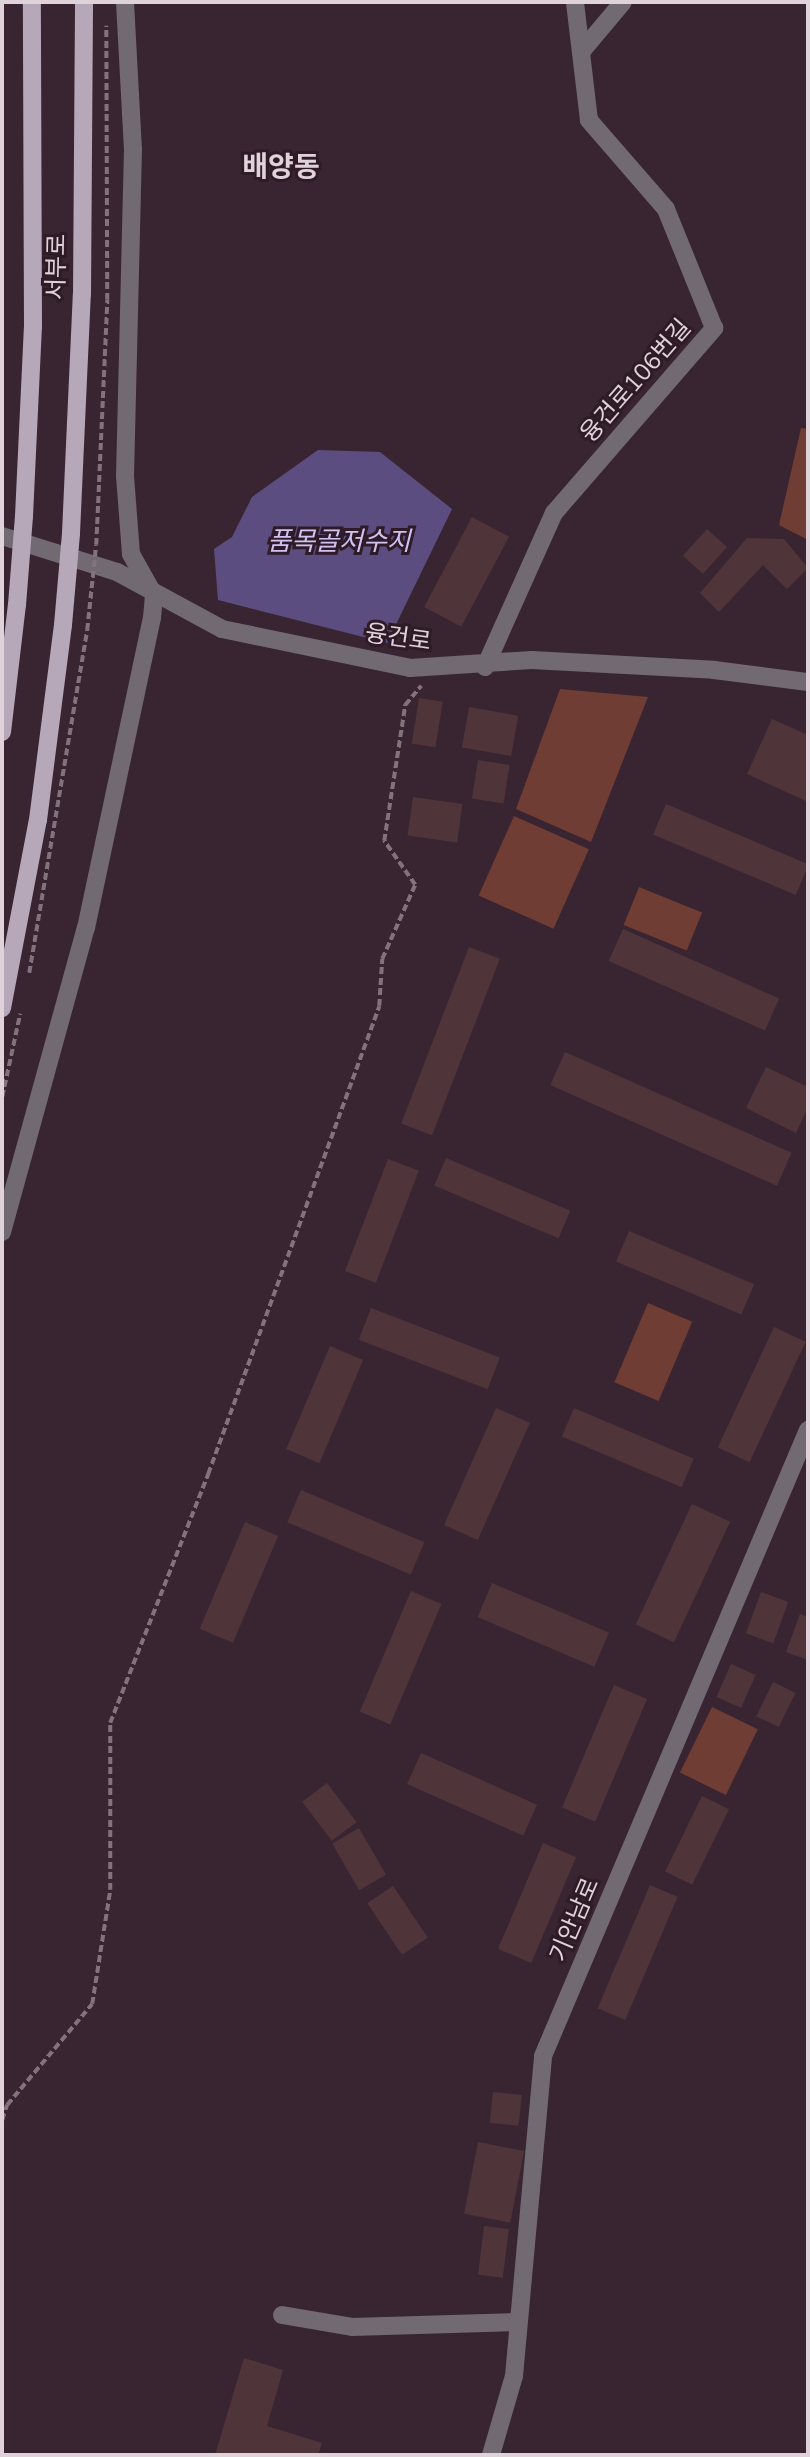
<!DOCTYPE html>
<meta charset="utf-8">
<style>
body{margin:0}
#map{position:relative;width:810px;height:2457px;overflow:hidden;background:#392531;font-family:"Nunito Sans","Noto Sans KR",sans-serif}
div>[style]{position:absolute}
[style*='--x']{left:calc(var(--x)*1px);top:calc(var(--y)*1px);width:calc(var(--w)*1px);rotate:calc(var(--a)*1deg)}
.green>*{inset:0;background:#6f3d33;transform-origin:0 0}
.water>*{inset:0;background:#5c4d80}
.building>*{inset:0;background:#4f3539;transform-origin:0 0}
.path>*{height:3.5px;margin-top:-1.75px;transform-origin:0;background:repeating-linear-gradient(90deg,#83727c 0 7px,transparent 0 10.5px)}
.minor>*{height:18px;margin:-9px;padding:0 9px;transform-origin:9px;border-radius:9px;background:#716a73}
.major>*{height:18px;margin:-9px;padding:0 9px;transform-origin:9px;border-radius:9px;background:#b6a7b9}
.path-bridge>*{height:3.5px;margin-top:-1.75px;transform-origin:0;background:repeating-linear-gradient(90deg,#83727c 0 7px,transparent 0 10.5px)}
.major-bridge>*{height:18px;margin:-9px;padding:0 9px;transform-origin:9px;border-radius:9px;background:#b6a7b9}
span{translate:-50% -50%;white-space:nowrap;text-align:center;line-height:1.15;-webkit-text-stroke:6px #2f1b27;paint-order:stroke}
.street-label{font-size:24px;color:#e0d2d9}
.water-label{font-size:26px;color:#cfc2f2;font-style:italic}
.quarter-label{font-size:28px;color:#e0d2d9;font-weight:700}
.frame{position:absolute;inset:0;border:4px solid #e0d2d9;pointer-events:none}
</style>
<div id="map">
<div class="green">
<div style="clip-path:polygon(801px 428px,808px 429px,808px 540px,779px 525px)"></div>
<div style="clip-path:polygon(560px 689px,648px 697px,591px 842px,516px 809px)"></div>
<div style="left:514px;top:816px;width:82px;height:87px;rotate:24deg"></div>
<div style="left:639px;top:887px;width:68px;height:41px;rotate:22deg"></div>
<div style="left:648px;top:1303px;width:48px;height:86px;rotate:23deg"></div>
<div style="left:712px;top:1707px;width:51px;height:73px;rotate:26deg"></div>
</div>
<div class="water">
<div style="clip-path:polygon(318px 450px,380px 452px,452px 509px,387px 643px,218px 600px,214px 549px,232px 537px,252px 497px)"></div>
</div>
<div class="building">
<div style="left:472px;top:517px;width:42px;height:102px;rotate:28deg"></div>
<div style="left:707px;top:529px;width:27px;height:36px;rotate:42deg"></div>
<div style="clip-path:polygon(747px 538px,784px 539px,808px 568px,787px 589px,763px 565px,719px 612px,700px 593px)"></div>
<div style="left:419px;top:698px;width:24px;height:46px;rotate:9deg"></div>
<div style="left:469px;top:707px;width:50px;height:41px;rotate:10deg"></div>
<div style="clip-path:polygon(772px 719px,808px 735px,808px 802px,747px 774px)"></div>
<div style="left:478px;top:760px;width:32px;height:39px;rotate:9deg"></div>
<div style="left:413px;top:797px;width:50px;height:39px;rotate:8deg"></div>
<div style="left:666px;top:804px;width:155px;height:33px;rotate:23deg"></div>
<div style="left:623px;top:929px;width:171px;height:35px;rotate:24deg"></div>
<div style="left:469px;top:947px;width:33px;height:189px;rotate:21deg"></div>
<div style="left:565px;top:1052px;width:248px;height:36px;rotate:24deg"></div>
<div style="clip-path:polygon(766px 1067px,808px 1087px,808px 1107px,796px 1133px,746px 1108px)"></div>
<div style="left:446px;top:1158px;width:135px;height:30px;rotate:23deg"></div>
<div style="left:388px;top:1159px;width:33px;height:120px;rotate:21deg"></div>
<div style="left:629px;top:1231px;width:136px;height:33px;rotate:23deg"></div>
<div style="left:371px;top:1308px;width:138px;height:34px;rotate:21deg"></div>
<div style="left:774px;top:1327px;width:35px;height:133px;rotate:25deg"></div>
<div style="left:330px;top:1346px;width:36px;height:112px;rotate:23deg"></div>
<div style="left:496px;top:1408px;width:37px;height:128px;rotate:24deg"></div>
<div style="left:574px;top:1408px;width:130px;height:31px;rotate:23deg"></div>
<div style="left:301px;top:1490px;width:134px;height:35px;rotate:23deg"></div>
<div style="left:692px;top:1504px;width:42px;height:133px;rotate:25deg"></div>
<div style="left:245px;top:1522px;width:36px;height:116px;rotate:23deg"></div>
<div style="left:492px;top:1583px;width:127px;height:37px;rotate:23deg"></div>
<div style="left:411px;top:1591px;width:33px;height:131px;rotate:23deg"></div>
<div style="left:761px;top:1592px;width:29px;height:44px;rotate:20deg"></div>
<div style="clip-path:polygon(800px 1614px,808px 1617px,808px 1660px,786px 1652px)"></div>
<div style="left:731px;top:1664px;width:27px;height:36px;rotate:24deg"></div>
<div style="left:773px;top:1682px;width:25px;height:38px;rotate:26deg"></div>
<div style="left:614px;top:1685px;width:36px;height:133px;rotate:23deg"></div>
<div style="left:421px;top:1753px;width:127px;height:34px;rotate:24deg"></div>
<div style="left:327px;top:1783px;width:49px;height:31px;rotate:53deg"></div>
<div style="left:702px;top:1796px;width:30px;height:84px;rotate:26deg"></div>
<div style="left:359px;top:1828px;width:54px;height:31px;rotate:60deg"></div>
<div style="left:543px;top:1843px;width:36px;height:115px;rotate:23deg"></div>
<div style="left:650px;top:1885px;width:30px;height:134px;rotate:23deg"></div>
<div style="left:393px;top:1886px;width:62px;height:31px;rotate:56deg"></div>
<div style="left:493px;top:2092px;width:29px;height:31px;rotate:6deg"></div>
<div style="left:478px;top:2142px;width:47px;height:73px;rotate:11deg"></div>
<div style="left:484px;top:2226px;width:25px;height:49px;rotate:7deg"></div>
<div style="clip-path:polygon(244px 2358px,283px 2370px,267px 2426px,322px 2443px,318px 2455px,215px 2455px)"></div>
</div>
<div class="path">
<div style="--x:96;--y:545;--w:245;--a:-87.4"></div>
<div style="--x:107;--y:300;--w:274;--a:-90.2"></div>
<div style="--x:29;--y:973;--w:348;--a:-80.4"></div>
<div style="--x:2;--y:1097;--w:85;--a:-77.8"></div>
<div style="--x:2;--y:2120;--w:16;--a:-72"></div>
<div style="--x:7;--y:2105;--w:132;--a:-49.9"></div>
<div style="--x:92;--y:2004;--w:115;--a:-81"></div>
<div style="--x:110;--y:1890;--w:167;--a:-90"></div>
<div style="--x:110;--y:1723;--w:268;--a:-68.5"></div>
<div style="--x:208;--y:1474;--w:498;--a:-69.9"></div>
<div style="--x:379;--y:1006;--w:47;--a:-86.3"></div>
<div style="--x:382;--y:959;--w:81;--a:-66"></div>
<div style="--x:415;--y:885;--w:54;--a:-125.2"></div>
<div style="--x:384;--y:841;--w:138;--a:-81.2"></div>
<div style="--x:405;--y:705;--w:25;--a:-50"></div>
</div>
<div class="minor">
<div style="--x:581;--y:52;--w:65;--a:-50"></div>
<div style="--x:2;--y:536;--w:121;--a:17.4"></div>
<div style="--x:117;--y:572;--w:119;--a:28.5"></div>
<div style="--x:222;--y:629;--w:192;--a:11.7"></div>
<div style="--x:410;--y:668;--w:122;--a:-3.8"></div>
<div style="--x:532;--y:660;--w:182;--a:3.1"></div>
<div style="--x:714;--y:670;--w:95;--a:7.3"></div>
<div style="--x:485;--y:667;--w:169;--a:-65.9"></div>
<div style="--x:554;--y:513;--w:245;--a:-49.1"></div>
<div style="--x:714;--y:328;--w:128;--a:-112"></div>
<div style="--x:666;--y:209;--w:118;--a:-130.9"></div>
<div style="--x:589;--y:120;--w:119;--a:-96.8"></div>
<div style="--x:2;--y:1232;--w:315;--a:-74.6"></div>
<div style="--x:86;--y:928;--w:317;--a:-78"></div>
<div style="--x:152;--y:618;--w:23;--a:-85"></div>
<div style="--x:154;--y:595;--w:47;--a:-119.3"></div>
<div style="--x:131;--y:554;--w:78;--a:-94.4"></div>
<div style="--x:125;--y:476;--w:326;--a:-88.6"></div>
<div style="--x:133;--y:150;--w:148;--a:-93.1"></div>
<div style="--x:282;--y:2315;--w:71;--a:9.7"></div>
<div style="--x:352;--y:2327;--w:165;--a:-1.7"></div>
<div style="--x:491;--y:2455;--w:82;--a:-73.8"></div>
<div style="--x:514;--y:2376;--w:321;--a:-84.8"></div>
<div style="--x:543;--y:2056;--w:680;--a:-67.06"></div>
</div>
<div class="major">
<div style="--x:24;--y:516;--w:189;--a:-87.3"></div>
<div style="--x:33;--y:327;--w:325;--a:-90.2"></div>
<div style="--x:71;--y:533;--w:239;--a:-87.4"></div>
<div style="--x:82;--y:294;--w:292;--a:-89.6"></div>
<div style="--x:2;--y:732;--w:128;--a:-83.3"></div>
<div style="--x:2;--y:1008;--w:191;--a:-79.2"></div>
<div style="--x:38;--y:820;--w:197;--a:-82.7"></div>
</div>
<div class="path-bridge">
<div style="--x:87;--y:630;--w:85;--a:-84"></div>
</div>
<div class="major-bridge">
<div style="--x:17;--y:605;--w:89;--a:-85.5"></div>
<div style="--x:63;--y:625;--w:92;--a:-85"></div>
</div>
<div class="street-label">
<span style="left:57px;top:267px;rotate:-89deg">서부로</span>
<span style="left:636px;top:381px;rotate:-49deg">융건로106번길</span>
<span style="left:398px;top:638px;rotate:8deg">융건로</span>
<span style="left:575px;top:1920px;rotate:-67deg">기안남로</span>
</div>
<div class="water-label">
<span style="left:339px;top:542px">품목골저수지</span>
</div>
<div class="quarter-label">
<span style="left:281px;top:167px">배양동</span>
</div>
<div class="frame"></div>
</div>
